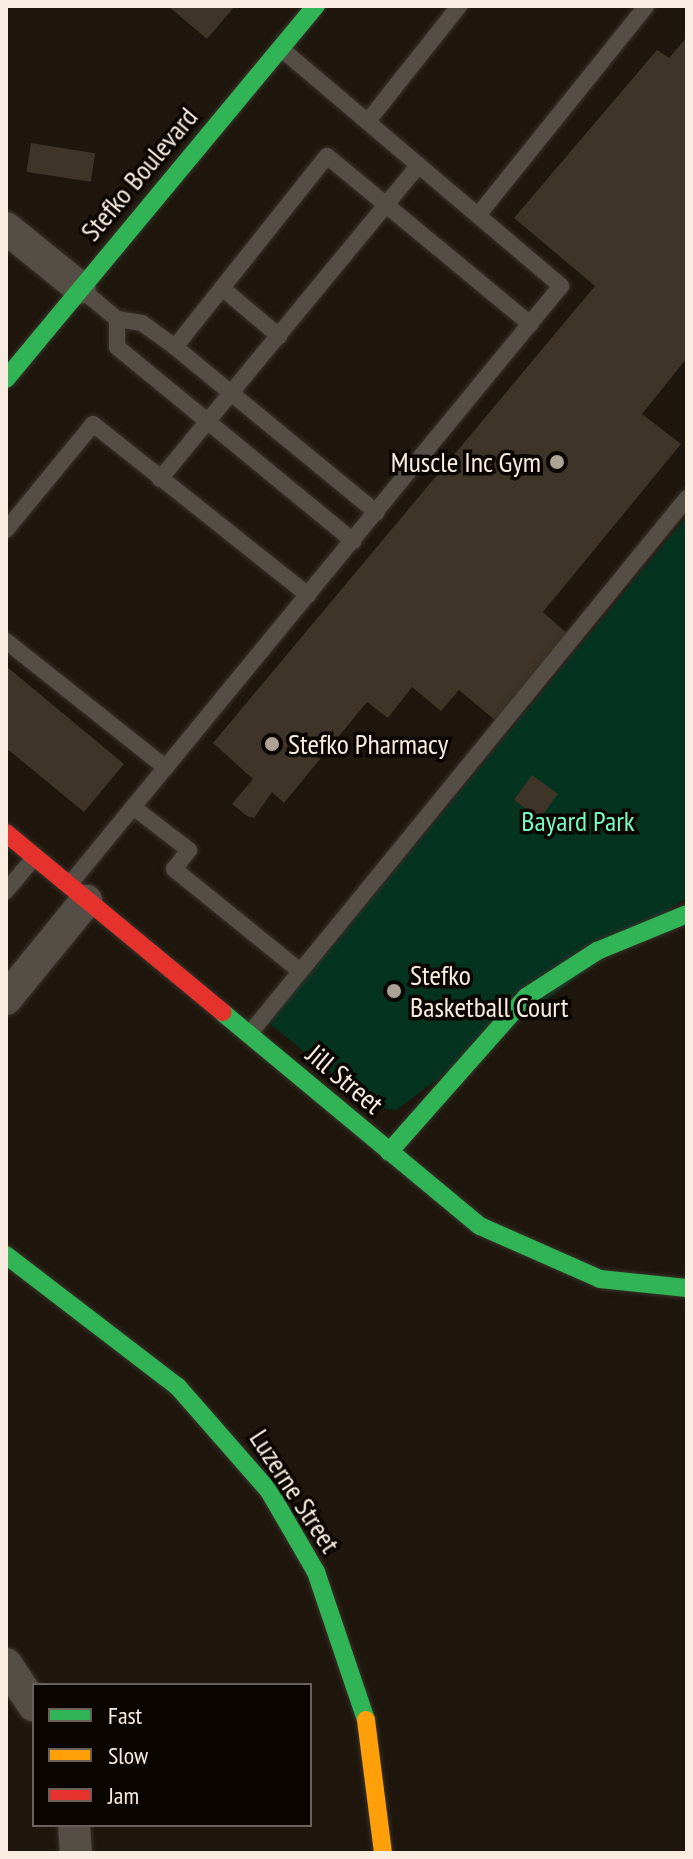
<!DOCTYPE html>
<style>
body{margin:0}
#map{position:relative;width:693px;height:1859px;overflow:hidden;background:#1f170d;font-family:"PT Sans Narrow",sans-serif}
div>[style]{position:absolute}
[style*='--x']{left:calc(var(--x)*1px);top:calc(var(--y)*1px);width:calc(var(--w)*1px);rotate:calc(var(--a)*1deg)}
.green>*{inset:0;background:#043320}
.building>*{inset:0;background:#3e3427;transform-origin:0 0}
.roads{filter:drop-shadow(0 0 2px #38322b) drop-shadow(0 0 2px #38322b)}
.lane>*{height:16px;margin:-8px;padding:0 8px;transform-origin:8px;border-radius:8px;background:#554e46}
.street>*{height:32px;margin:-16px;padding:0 16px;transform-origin:16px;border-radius:16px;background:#554e46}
.fast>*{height:18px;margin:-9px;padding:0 9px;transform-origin:9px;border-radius:9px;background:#30b455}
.slow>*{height:18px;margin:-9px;padding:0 9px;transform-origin:9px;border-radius:9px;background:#ff9f0a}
.jam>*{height:18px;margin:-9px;padding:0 9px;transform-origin:9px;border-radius:9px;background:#e5322d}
.dots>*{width:22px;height:22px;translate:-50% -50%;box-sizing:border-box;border:4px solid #0b0501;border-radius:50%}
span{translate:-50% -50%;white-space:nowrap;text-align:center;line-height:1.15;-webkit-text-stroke:7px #0b0501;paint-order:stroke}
.street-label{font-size:28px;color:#f8ede0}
.poi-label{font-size:28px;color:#f8ede0}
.right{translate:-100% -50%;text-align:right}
.left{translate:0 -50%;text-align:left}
.park-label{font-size:28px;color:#75fcc2}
.frame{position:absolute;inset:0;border:8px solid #f8ede0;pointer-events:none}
.legend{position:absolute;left:32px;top:1683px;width:280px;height:144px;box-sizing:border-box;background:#0b0501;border:2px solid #6a625a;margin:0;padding:10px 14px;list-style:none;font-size:24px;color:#f8ede0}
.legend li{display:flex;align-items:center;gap:16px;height:40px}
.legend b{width:40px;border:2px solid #6a625a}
</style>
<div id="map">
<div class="green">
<div style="clip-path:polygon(687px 516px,687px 897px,396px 1110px,372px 1107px,269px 1023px)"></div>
</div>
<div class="building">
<div style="clip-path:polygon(168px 6px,235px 6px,207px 39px)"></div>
<div style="clip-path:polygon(687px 37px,687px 358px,642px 414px,681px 444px,543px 612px,568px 634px,496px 721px,459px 690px,441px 711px,412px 687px,388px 718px,367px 702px,284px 803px,272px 792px,254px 818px,247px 816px,232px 804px,253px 779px,213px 743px,595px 286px,514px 218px,657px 50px,669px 58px)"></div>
<div style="left:31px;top:143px;width:65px;height:29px;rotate:9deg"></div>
<div style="clip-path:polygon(6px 666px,124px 764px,84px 812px,6px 748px)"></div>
<div style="left:532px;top:775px;width:32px;height:31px;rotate:36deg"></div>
</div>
<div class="roads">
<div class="lane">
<div style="--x:368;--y:121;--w:147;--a:-51.6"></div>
<div style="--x:479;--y:214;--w:267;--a:-51.2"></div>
<div style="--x:222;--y:288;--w:75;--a:40.1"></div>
<div style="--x:81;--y:289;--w:47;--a:39.8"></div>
<div style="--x:117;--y:319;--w:25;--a:9"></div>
<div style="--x:142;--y:323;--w:41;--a:36"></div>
<div style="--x:175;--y:347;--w:261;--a:39.4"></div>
<div style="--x:117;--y:319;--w:28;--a:90"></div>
<div style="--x:117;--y:347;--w:306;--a:39.4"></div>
<div style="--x:175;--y:347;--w:244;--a:-51.5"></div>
<div style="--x:327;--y:156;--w:264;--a:39.6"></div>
<div style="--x:160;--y:479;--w:407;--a:-50.5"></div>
<div style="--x:6;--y:530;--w:137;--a:-50.6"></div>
<div style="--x:93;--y:424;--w:275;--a:38.5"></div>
<div style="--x:6;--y:641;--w:204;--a:38.4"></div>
<div style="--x:133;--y:807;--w:71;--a:37.5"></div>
<div style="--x:189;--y:850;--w:24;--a:128"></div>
<div style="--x:174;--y:869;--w:162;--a:39"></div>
<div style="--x:69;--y:885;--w:775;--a:-50.6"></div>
<div style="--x:561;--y:286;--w:366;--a:-139.7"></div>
<div style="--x:6;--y:891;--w:42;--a:-49.8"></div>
<div style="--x:250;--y:1033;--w:691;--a:-50.76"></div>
</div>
<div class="street">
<div style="--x:6;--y:228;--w:95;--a:39"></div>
<div style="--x:6;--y:999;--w:127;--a:-50.8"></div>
<div style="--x:6;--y:1664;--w:50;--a:56.3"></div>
<div style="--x:74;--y:1825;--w:28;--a:86"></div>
</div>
<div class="fast">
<div style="--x:6;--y:379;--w:485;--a:-50.3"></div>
<div style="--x:222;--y:1012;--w:335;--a:39.7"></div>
<div style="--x:480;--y:1226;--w:131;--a:23.8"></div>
<div style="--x:600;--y:1279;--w:87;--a:5.9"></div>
<div style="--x:389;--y:1152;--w:207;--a:-48.5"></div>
<div style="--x:526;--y:997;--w:85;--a:-32.9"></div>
<div style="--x:597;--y:951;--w:97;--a:-22.3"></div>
<div style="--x:6;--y:1255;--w:217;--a:37.5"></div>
<div style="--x:178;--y:1387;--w:138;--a:48.8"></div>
<div style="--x:269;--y:1491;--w:94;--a:59.9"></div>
<div style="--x:316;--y:1572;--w:156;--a:71.3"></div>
</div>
<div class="slow">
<div style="--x:366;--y:1720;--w:134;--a:82.7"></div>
</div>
<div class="jam">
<div style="--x:6;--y:833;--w:281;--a:39.6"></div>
</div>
</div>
<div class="dots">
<div style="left:557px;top:462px;background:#aca296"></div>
<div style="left:272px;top:744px;background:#aca296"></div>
<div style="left:394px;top:991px;background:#aca296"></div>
</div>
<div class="street-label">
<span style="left:139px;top:174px;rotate:-50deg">Stefko Boulevard</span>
<span style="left:345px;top:1079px;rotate:40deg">Jill Street</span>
<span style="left:295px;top:1491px;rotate:57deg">Luzerne Street</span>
</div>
<div class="poi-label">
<span class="right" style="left:541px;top:462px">Muscle Inc Gym</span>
<span class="left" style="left:288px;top:744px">Stefko Pharmacy</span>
<span class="left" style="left:410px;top:991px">Stefko<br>Basketball Court</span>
</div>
<div class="park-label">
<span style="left:578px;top:821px">Bayard Park</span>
</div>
<div class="frame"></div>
<ul class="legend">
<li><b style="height:10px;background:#30b455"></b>Fast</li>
<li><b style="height:10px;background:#ff9f0a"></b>Slow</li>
<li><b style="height:10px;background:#e5322d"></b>Jam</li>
</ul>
</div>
